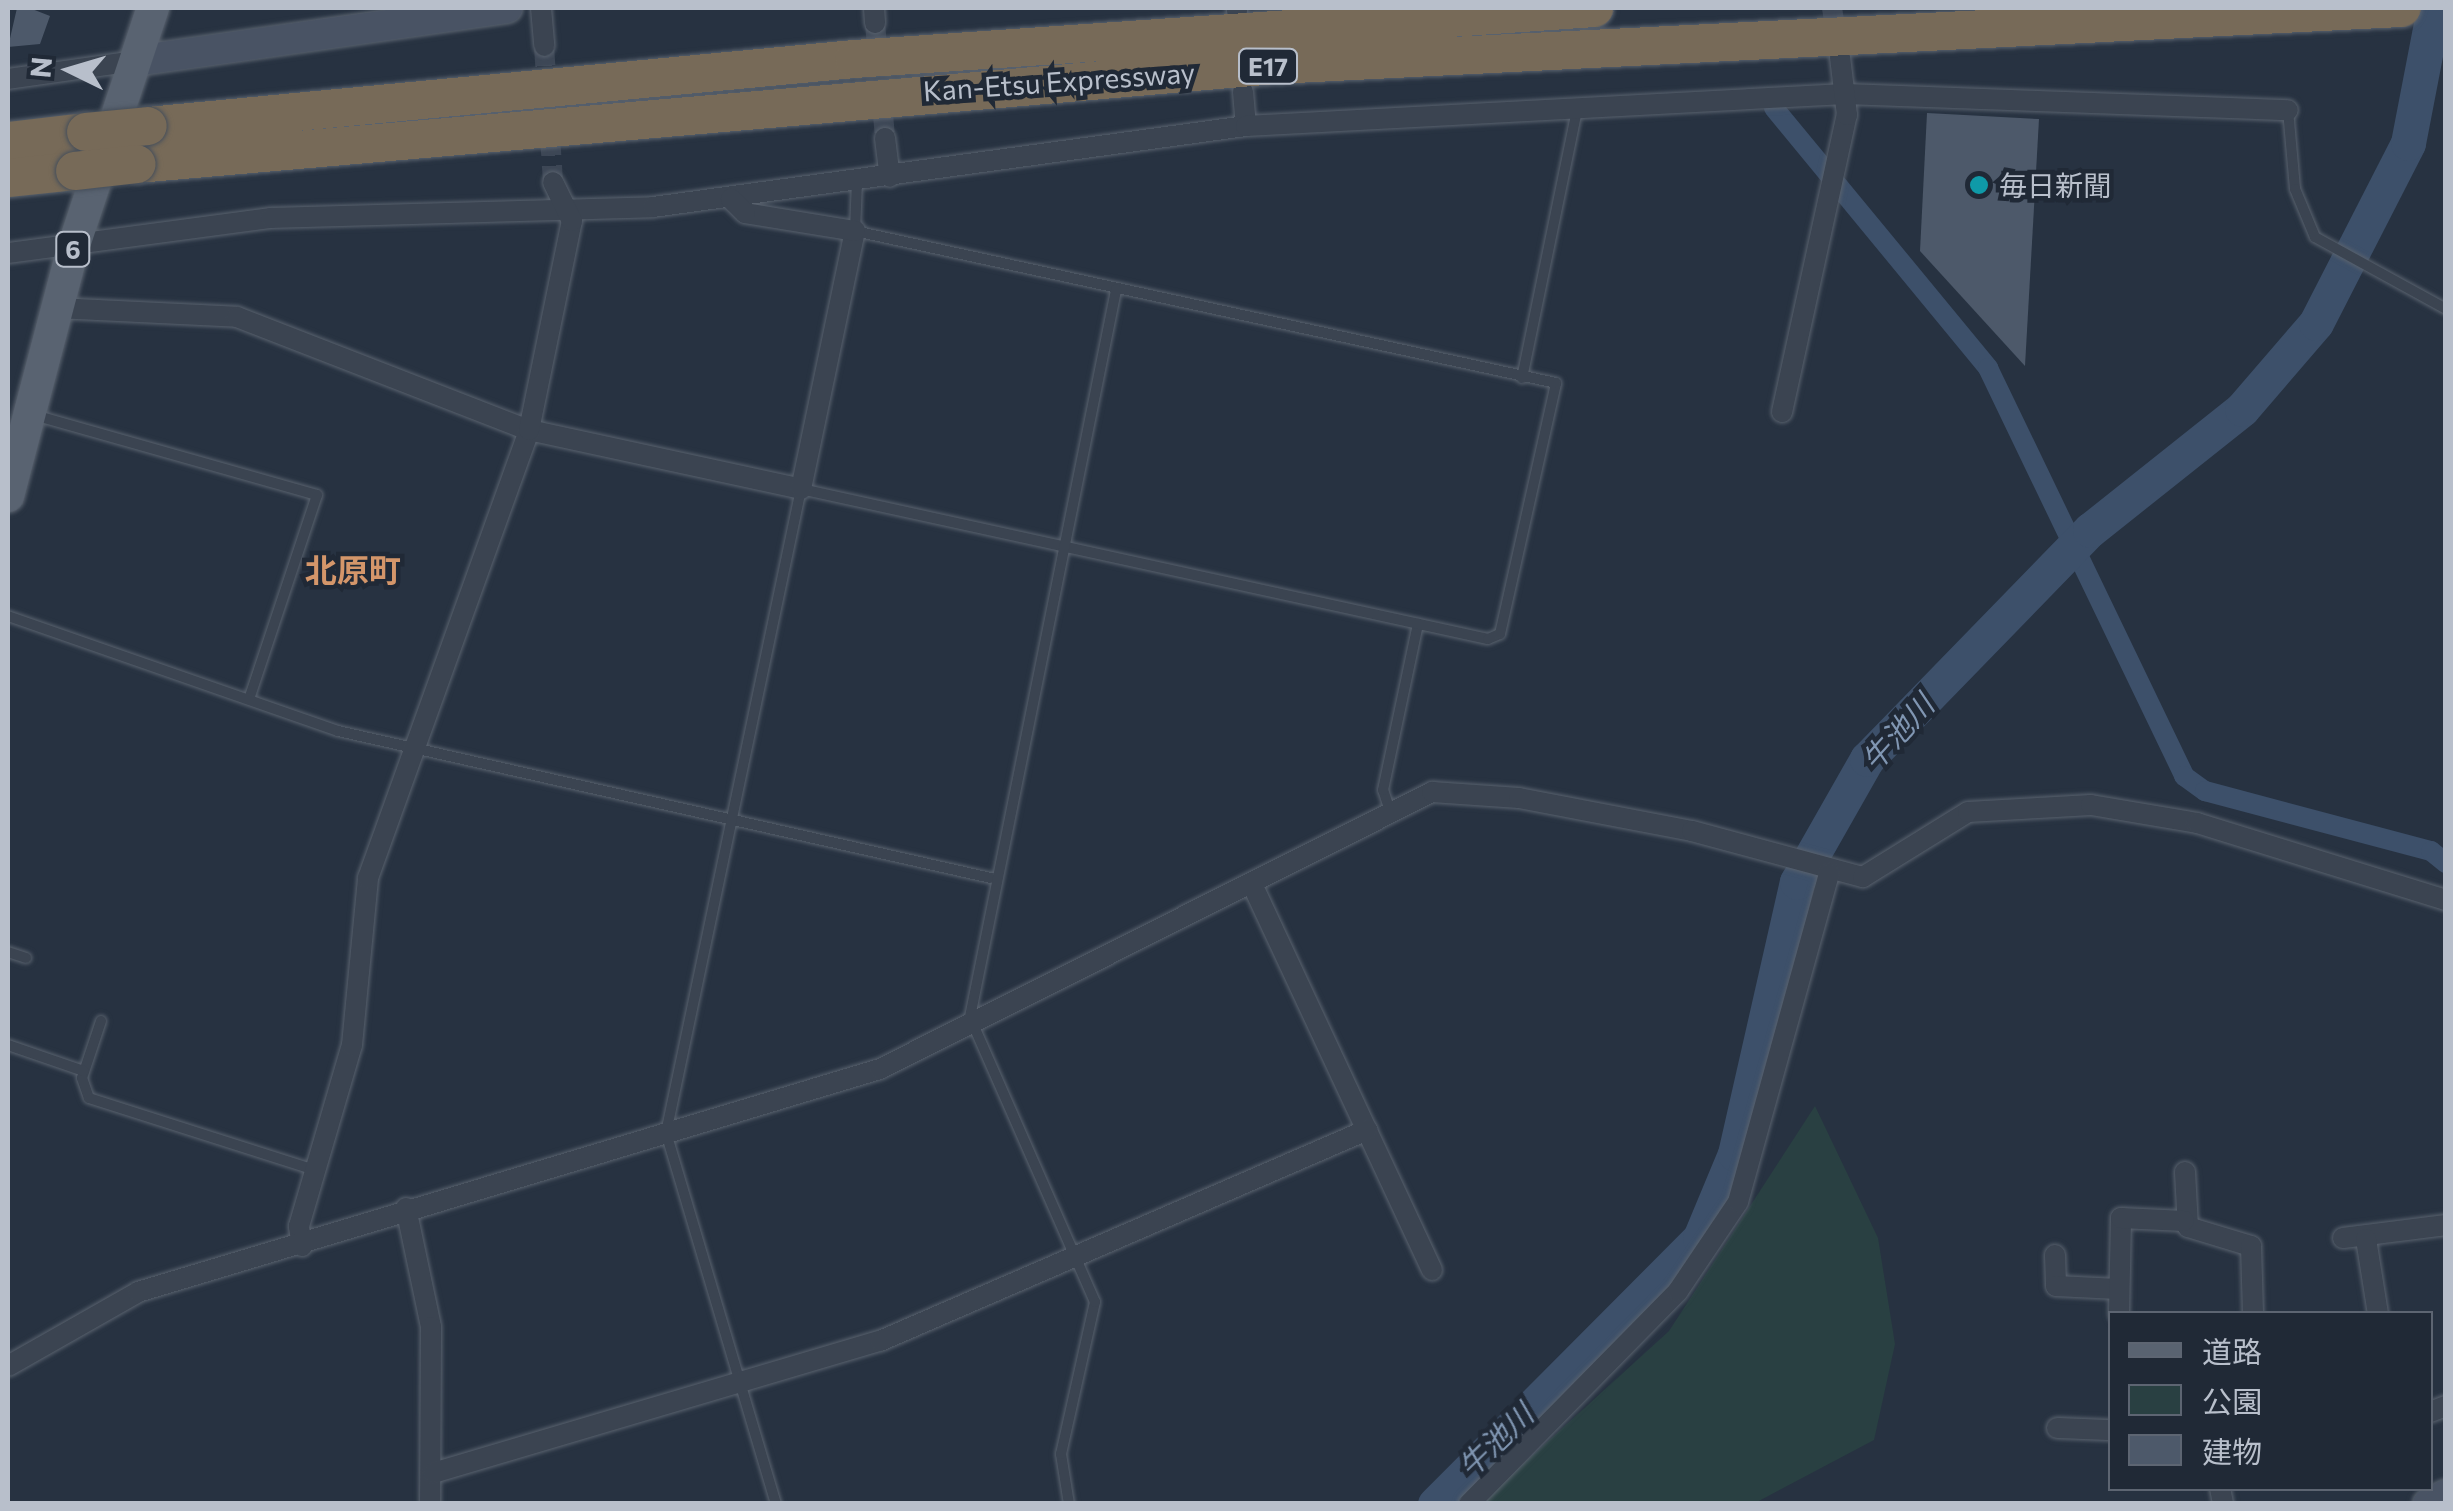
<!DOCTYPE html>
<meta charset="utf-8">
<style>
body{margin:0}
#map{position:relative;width:2453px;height:1511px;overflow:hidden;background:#273241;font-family:Commissioner,"Noto Sans JP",sans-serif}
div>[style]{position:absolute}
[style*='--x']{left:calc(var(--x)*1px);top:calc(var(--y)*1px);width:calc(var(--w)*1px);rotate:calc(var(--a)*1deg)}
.green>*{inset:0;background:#294042}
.canal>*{height:20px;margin:-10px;padding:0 10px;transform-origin:10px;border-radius:10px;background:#3d506a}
.river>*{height:35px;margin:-17.5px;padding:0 17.5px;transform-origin:17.5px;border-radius:17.5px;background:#3d506a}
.building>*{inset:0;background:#4d596a}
.street-tunnel>*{height:20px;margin-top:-10px;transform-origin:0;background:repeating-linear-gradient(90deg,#3d4756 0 20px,transparent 0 30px)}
.roads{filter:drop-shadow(0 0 2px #59626e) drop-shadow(0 0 2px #59626e)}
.lane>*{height:10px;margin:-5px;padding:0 5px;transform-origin:5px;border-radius:5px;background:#3b4451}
.street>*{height:20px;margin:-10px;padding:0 10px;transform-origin:10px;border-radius:10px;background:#3b4451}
.secondary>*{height:30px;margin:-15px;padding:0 15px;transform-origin:15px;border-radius:15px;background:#495364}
.primary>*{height:32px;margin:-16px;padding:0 16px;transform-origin:16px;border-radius:16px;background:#596371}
.highway>*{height:38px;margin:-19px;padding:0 19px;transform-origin:19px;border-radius:19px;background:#776a58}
.bridges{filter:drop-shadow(0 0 2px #464f5b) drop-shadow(0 0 2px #464f5b)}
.highway-bridge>*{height:38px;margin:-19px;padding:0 19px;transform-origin:19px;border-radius:19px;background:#776a58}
.dots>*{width:28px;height:28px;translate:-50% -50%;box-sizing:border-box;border:5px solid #202936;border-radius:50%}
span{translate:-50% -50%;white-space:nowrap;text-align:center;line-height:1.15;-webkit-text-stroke:9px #202936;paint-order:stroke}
.shield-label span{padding:2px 8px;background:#202936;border:2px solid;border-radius:8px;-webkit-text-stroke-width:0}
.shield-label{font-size:25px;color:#b8bfcb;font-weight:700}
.street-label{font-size:28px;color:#b8bfcb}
.poi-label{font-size:28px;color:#b8bfcb}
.left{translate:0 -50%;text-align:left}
.water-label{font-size:30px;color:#8096b2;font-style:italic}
.quarter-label{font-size:32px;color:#d4966a;font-weight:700}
.frame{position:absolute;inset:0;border:10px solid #b8bfcb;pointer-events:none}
.legend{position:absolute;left:2108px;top:1311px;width:325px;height:180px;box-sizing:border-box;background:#202936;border:2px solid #5d6572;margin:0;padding:12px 18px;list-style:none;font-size:30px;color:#b8bfcb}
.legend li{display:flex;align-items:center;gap:20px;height:50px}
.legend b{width:50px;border:2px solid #5d6572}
.north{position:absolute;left:20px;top:20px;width:100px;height:100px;-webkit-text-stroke:8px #202936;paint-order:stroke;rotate:275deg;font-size:28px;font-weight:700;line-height:40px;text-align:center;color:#b8bfcb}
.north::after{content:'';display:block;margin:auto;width:35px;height:45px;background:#b8bfcb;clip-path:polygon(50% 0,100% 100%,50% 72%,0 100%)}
</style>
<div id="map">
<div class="green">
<div style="clip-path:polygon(1815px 1106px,1878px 1238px,1895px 1344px,1874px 1440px,1755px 1503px,1479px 1504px,1669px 1331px)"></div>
</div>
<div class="canal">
<div style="--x:1774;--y:108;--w:337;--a:50.5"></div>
<div style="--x:1988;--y:368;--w:453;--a:64.3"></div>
<div style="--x:2184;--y:776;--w:26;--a:36"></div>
<div style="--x:2205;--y:791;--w:234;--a:14.9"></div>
<div style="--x:2431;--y:851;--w:19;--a:39"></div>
</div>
<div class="river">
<div style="--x:1435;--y:1504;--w:375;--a:-45.1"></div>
<div style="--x:1700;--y:1238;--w:91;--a:-67.4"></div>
<div style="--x:1735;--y:1154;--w:279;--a:-77.2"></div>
<div style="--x:1797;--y:882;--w:142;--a:-60.4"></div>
<div style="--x:1867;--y:759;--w:320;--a:-45.8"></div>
<div style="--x:2090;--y:530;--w:194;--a:-38.5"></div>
<div style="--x:2242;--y:409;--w:113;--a:-49.3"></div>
<div style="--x:2316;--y:323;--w:202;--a:-62.9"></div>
<div style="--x:2408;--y:143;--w:137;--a:-79.1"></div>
</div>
<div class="building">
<div style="clip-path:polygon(17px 8px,52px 8px,32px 9px,50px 16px,40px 44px,8px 47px)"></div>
<div style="clip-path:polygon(1927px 113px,2039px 119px,2025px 366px,1920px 251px)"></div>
</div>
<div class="street-tunnel">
<div style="--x:1832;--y:8;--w:37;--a:81"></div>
<div style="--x:875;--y:23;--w:115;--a:85"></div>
<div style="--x:544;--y:46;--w:136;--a:86.2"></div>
</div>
<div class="roads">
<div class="lane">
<div style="--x:2288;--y:110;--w:79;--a:84.9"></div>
<div style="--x:2295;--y:189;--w:52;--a:67.4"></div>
<div style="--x:2315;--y:237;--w:149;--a:28.8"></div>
<div style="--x:1522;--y:378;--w:273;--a:-78.4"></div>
<div style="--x:34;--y:415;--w:294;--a:15.8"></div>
<div style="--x:317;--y:495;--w:215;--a:108.4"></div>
<div style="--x:8;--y:616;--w:349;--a:19.2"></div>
<div style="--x:338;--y:731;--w:669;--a:12.69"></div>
<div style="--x:1389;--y:808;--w:19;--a:-108"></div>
<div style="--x:1383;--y:790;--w:170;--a:-78.1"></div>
<div style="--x:8;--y:952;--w:19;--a:18"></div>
<div style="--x:101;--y:1021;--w:60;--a:108.4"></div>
<div style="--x:82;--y:1078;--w:21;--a:71"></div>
<div style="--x:89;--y:1098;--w:237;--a:17.7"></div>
<div style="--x:8;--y:1045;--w:80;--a:18.9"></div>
<div style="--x:776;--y:1504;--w:387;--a:-106.5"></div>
<div style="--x:666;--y:1133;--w:658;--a:-78.16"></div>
<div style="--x:801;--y:489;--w:703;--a:12.32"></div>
<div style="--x:1488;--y:639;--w:13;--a:-23"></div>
<div style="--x:1500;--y:634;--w:257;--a:-77.4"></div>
<div style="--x:1556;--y:383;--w:717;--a:-167.77"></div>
<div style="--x:855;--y:231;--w:50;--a:-87.7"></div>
<div style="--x:1069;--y:1504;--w:51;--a:-99.1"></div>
<div style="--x:1061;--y:1454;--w:156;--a:-77.4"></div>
<div style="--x:1095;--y:1302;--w:311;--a:-113.7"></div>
<div style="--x:970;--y:1017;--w:742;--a:-78.64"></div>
</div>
<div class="street">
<div style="--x:541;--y:8;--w:38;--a:85"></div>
<div style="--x:874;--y:8;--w:15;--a:86"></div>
<div style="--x:1237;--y:8;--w:3;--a:90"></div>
<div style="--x:8;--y:79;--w:128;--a:-8.1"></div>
<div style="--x:1243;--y:92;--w:34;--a:85"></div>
<div style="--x:885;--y:138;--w:39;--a:83"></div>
<div style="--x:8;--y:253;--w:265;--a:-7.6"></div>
<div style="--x:271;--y:218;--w:382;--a:-1.6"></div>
<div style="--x:653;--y:207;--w:599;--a:-7.78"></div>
<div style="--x:1246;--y:126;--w:600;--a:-3.06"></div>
<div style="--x:1845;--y:94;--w:443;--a:2.1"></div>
<div style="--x:56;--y:308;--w:181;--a:2.8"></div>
<div style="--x:237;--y:317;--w:313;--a:21.2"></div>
<div style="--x:529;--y:430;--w:278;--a:12.2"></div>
<div style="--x:801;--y:489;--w:264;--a:-78.2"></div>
<div style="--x:855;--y:231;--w:111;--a:-170.7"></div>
<div style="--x:745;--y:213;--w:20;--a:-135"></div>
<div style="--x:1782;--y:412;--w:304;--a:-77.7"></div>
<div style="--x:1847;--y:115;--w:58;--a:-96.9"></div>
<div style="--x:1252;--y:884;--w:426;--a:65"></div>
<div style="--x:2185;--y:1172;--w:55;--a:86.9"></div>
<div style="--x:2188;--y:1227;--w:66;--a:16.8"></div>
<div style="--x:2251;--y:1246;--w:68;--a:88.3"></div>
<div style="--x:406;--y:1208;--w:122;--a:78.1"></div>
<div style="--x:431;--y:1327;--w:177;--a:90.3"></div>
<div style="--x:2343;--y:1238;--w:104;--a:-7.2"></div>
<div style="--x:2366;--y:1239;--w:76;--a:80.9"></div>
<div style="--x:302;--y:1246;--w:20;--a:-99"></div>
<div style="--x:299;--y:1226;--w:189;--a:-73.7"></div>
<div style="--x:352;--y:1045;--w:168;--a:-84.5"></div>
<div style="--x:368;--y:878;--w:476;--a:-70.2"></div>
<div style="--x:529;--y:430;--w:213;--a:-78.4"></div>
<div style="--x:572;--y:221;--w:43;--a:-116"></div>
<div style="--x:2055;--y:1255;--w:31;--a:88"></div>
<div style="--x:2056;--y:1286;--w:62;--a:2.8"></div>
<div style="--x:2119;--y:1314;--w:96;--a:-88.8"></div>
<div style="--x:2121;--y:1218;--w:63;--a:2.7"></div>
<div style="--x:8;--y:1366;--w:150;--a:-29.6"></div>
<div style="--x:138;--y:1292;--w:775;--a:-16.73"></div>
<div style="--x:880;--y:1069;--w:618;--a:-26.65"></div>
<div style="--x:1432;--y:792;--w:87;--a:3.9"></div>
<div style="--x:1519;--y:798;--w:176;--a:10.8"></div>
<div style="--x:1692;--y:831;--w:177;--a:15.1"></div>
<div style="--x:1863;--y:877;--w:123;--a:-31.8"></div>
<div style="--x:1968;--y:812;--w:123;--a:-3.3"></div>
<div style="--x:2091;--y:805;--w:108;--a:9.6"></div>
<div style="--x:2197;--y:823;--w:261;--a:17.2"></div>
<div style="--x:2430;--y:1412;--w:17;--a:-21"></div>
<div style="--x:2057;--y:1428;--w:53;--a:2.2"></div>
<div style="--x:433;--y:1473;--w:466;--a:-16.5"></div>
<div style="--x:880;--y:1341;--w:531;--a:-23.43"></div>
<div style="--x:2220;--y:1488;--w:16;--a:79"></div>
<div style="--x:1469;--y:1504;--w:298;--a:-45.5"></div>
<div style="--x:1678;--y:1291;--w:107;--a:-56"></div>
<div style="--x:1738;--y:1202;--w:341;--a:-74.5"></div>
</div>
<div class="secondary">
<div style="--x:135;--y:61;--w:376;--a:-8.1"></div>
<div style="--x:2428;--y:1504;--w:20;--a:-27"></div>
</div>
<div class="primary">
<div style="--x:8;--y:496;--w:260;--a:-75.3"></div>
<div style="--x:74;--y:245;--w:250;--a:-71.6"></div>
</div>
<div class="highway">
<div style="--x:148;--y:126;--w:709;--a:-5.42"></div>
<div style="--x:854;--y:59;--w:742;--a:-3.94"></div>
<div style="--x:8;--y:141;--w:79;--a:-6.6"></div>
<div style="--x:137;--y:164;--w:1142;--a:-4.97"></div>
<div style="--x:1275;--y:65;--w:1128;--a:-2.9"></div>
<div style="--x:8;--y:178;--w:67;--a:-6"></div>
</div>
</div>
<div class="bridges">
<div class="highway-bridge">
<div style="--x:86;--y:132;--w:62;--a:-5.5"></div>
<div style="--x:75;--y:171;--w:62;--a:-6.4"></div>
</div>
</div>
<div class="dots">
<div style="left:1979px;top:185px;background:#0f9aa8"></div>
</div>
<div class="shield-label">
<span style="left:1268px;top:66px">E17</span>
<span style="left:73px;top:249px">6</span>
</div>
<div class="street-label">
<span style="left:1059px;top:81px;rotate:-4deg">Kan-Etsu Expressway</span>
</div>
<div class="poi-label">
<span class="left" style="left:1999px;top:185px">毎日新聞</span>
</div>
<div class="water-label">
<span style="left:1897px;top:732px;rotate:-48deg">牛池川</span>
<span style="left:1495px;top:1440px;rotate:-44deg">牛池川</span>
</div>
<div class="quarter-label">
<span style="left:353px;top:569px">北原町</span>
</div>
<div class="frame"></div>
<ul class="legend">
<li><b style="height:12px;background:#596371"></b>道路</li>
<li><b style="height:28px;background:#294042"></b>公園</li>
<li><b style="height:28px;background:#4d596a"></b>建物</li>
</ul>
<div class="north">N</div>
</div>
